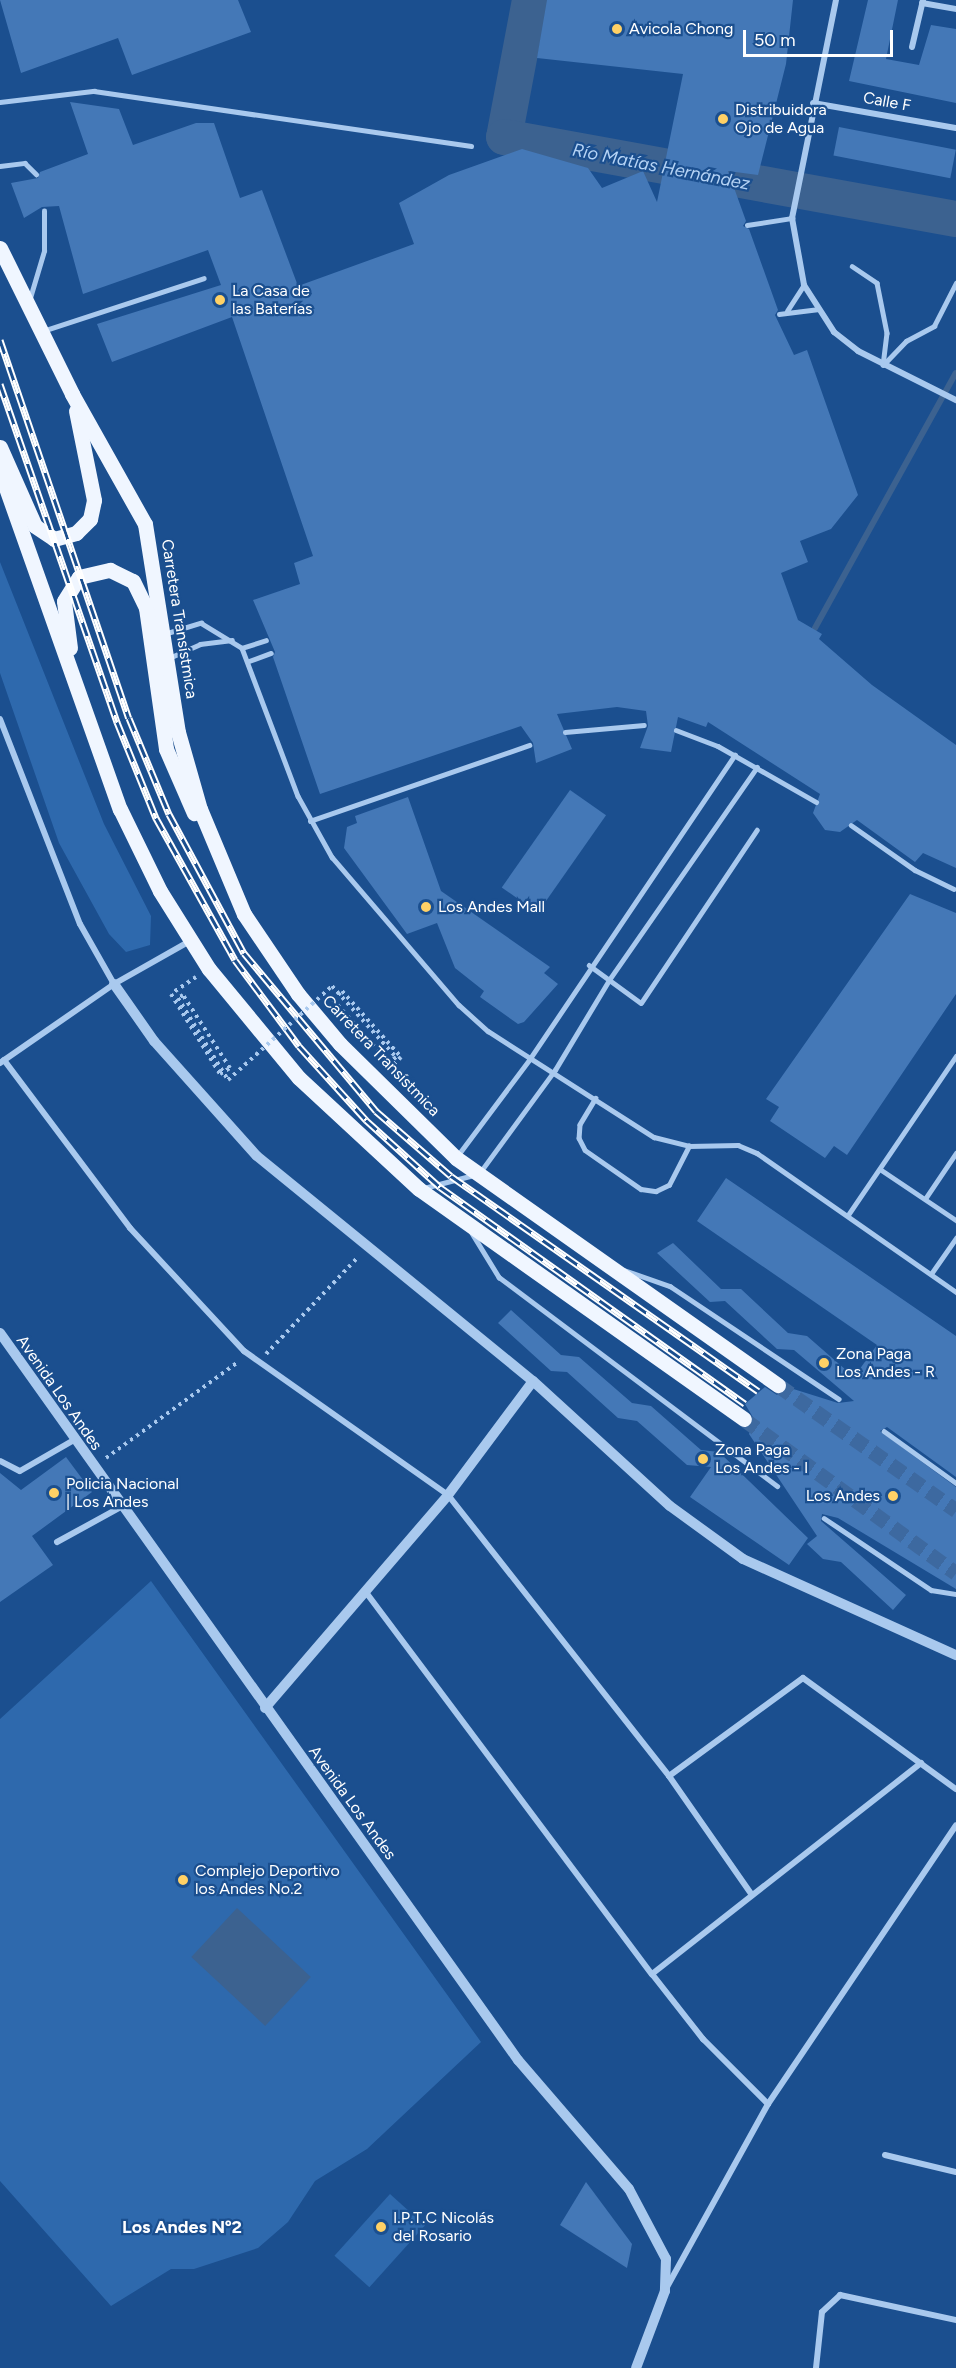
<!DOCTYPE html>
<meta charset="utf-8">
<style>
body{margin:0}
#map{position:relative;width:956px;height:2368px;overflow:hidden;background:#1b4f8f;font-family:Figtree,sans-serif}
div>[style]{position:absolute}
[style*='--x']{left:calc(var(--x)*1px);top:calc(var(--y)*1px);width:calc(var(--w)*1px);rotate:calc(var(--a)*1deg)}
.green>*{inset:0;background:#2e69ad;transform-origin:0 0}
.water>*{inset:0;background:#3c6290;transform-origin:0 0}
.stream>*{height:6px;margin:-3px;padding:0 3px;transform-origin:3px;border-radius:3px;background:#3c6290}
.river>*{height:36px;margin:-18px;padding:0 18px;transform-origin:18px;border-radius:18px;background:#3c6290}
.building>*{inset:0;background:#4478b7;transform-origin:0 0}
.primary-tunnel>*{height:15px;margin-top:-7.5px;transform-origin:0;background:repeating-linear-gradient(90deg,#3d69a0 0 15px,transparent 0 23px)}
.path>*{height:4px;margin-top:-2px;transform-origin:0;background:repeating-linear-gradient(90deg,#a9c9ee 0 3px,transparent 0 7.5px)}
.service>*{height:4.5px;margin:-2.25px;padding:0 2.25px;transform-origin:2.25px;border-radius:2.25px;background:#a9c9ee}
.minor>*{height:6px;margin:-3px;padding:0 3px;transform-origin:3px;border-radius:3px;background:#a9c9ee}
.tertiary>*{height:10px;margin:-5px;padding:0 5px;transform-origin:5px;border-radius:5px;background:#a9c9ee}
.primary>*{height:15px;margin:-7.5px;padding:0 7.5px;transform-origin:7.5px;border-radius:7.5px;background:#f0f6ff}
.rail>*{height:7px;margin-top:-3.5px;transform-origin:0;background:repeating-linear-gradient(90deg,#1b4f8f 0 14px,#fff 0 28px);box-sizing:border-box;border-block:2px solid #fff}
.path-bridge>*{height:4px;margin-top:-2px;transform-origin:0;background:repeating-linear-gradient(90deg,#a9c9ee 0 3px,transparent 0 7.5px)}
.dots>*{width:16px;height:16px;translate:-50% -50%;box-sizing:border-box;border:3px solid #1b4f8f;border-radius:50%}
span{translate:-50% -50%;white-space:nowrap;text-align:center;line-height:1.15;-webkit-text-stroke:4.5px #1b4f8f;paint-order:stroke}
.poi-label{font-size:16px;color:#fff}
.left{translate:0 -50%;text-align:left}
.right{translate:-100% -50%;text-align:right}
.street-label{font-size:16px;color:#fff}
.water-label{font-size:18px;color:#b5d3f5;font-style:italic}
.neighbourhood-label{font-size:18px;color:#fff;font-weight:700}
.scale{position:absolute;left:743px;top:30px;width:150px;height:27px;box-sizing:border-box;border:3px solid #fff;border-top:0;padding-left:8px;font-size:18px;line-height:21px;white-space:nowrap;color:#fff;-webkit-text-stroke:4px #1b4f8f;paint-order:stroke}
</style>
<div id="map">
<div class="green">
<div style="clip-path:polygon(0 562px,104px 824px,151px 916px,150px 945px,126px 952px,109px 934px,59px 843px,0 673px)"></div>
<div style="clip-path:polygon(151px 1581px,481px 2042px,367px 2149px,315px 2181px,288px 2222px,258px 2248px,194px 2269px,171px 2269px,111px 2306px,0 2181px,0 1719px)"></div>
<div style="left:390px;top:2194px;width:47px;height:83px;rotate:42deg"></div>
</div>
<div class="water">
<div style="left:237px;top:1908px;width:101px;height:67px;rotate:43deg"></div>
</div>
<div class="stream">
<div style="--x:815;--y:628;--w:291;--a:-61.1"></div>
</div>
<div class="river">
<div style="--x:530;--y:0;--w:139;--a:100.7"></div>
<div style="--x:504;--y:137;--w:459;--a:10.3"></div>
</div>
<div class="building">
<div style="clip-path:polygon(0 0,238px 0,251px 32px,132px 75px,118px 38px,21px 73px)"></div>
<div style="clip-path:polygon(547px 0,793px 0,786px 64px,758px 175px,728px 171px,746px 221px,743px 226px,749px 229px,778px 310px,775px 315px,794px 355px,807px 350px,858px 495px,831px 529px,800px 541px,808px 562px,781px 573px,798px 620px,822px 634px,819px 639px,872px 685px,956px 745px,956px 868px,923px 853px,915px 862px,857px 820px,840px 832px,825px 830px,813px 813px,820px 794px,708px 722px,706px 727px,678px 717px,671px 752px,640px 748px,648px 726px,646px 711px,617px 707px,557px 714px,572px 749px,536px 763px,533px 743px,521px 726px,320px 794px,273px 657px,275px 652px,253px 600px,300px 584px,294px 563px,313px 556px,232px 317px,112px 362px,97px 324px,221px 285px,208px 250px,83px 294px,59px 206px,42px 207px,24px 218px,11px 183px,38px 178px,40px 172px,88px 154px,70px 102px,119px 109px,133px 145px,196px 123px,214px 123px,240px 198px,262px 190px,298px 286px,414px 244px,399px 203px,449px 175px,522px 149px,588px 168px,602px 188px,643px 171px,657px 202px,683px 74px,537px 58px)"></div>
<div style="clip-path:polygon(868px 0,898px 0,886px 59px,919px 65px,931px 25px,956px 29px,956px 103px,849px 81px)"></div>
<div style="left:839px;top:127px;width:119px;height:29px;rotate:11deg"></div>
<div style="left:570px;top:790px;width:44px;height:119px;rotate:35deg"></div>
<div style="clip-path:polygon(408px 797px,441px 891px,550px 967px,544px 973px,558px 984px,524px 1022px,518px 1024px,480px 997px,484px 991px,455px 968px,437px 923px,407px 934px,344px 848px,347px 827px,357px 823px,355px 816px)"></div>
<div style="clip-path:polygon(910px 894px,956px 913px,956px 994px,847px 1155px,834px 1146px,825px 1158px,770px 1121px,779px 1107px,766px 1099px)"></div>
<div style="clip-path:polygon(726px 1178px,956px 1336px,956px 1477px,887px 1427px,880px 1431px,956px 1487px,956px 1589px,838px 1518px,822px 1514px,821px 1521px,906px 1595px,893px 1610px,841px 1562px,823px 1559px,807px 1544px,817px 1536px,749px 1434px,754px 1419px,745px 1404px,765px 1387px,777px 1395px,787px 1387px,838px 1403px,854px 1401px,794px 1350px,777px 1349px,725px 1301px,710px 1302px,657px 1253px,673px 1243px,721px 1289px,741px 1289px,788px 1333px,807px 1336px,854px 1377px,877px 1345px,697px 1221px)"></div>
<div style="clip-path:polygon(511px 1310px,561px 1355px,579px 1357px,632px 1403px,651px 1406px,701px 1450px,719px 1452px,808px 1538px,789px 1565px,690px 1497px,711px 1467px,687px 1465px,637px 1421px,618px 1418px,567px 1372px,551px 1371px,498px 1323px)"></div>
<div style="clip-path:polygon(66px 1457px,92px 1492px,32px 1536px,53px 1565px,0 1602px,0 1473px,21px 1490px)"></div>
<div style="clip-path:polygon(586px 2182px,632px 2244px,627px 2268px,560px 2225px)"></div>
</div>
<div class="primary-tunnel">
<div style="--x:778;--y:1385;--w:218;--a:35.1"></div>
<div style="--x:744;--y:1419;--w:262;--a:36"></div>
</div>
<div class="path">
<div style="--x:196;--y:977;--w:30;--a:146"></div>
<div style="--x:171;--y:994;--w:94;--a:58.5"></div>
<div style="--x:220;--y:1074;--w:12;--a:-31"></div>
<div style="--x:333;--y:1000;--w:13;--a:-45"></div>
<div style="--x:342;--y:991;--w:89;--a:48.2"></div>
<div style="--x:401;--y:1057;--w:18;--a:135"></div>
<div style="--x:266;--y:1354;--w:134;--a:-46.5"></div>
<div style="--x:106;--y:1458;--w:163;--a:-36"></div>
</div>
<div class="service">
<div style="--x:0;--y:102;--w:95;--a:-6.7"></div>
<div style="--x:94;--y:91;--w:381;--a:8.3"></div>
<div style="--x:0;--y:166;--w:25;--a:-7"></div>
<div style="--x:25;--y:163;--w:16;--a:45"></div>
<div style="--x:747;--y:225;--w:46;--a:-8.8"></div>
<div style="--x:852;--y:266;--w:30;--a:34"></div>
<div style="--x:877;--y:283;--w:51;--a:78.7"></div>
<div style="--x:887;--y:333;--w:32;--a:97"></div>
<div style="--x:30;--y:298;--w:49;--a:-73.4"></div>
<div style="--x:44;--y:251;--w:40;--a:-90"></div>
<div style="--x:787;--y:311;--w:31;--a:-57"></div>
<div style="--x:779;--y:314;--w:38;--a:-7"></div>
<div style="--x:43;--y:331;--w:169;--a:-18.2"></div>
<div style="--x:883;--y:365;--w:33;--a:-46"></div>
<div style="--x:906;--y:341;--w:32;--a:-28"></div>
<div style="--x:934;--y:326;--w:48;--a:-62.9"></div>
<div style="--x:164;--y:634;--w:39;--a:-17"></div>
<div style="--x:201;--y:623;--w:48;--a:31.4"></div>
<div style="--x:242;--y:648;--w:158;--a:69.3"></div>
<div style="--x:298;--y:796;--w:70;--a:60.9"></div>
<div style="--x:332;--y:857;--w:195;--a:49.4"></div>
<div style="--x:459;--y:1005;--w:39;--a:42"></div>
<div style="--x:488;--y:1031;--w:197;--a:32.6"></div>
<div style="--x:654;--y:1137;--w:36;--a:14"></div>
<div style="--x:689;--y:1146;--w:49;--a:-1.2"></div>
<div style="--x:738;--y:1145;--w:21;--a:23"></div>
<div style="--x:757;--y:1153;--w:243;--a:34.9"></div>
<div style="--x:242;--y:648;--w:25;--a:-18"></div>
<div style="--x:169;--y:658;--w:34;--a:-24"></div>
<div style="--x:200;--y:644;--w:32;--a:-7"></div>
<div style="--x:249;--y:661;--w:23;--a:-20"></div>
<div style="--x:676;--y:730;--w:45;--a:20.9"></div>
<div style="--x:718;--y:746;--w:113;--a:29.7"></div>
<div style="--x:565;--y:732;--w:79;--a:-5.1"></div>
<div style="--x:310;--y:821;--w:232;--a:-19.1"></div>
<div style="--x:851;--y:825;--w:78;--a:35.1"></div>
<div style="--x:915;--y:870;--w:43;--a:26"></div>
<div style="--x:589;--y:965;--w:64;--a:36.2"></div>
<div style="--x:641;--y:1003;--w:208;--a:-56.2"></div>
<div style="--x:596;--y:1098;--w:31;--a:121"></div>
<div style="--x:580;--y:1125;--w:13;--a:94"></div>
<div style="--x:579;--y:1138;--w:13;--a:63"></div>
<div style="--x:585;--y:1150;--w:68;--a:34.9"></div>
<div style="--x:641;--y:1189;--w:15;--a:8"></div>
<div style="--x:656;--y:1191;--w:14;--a:-25"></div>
<div style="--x:669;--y:1185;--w:44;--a:-62.9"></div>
<div style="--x:458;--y:1155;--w:119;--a:-53.2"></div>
<div style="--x:529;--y:1060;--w:368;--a:-56"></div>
<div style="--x:880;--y:1169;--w:92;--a:33.9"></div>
<div style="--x:481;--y:1171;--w:125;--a:-53.8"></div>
<div style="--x:555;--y:1070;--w:105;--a:-59"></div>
<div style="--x:609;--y:980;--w:259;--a:-55.2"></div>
<div style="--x:424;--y:1188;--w:52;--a:-14.6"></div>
<div style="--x:925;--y:1199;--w:55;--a:-56"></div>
<div style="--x:848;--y:1215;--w:192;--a:-55.8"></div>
<div style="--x:472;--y:1233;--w:52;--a:58.5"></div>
<div style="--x:499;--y:1277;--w:348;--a:36.9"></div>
<div style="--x:624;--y:1270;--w:49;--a:19.2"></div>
<div style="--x:670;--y:1286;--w:203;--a:33.8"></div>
<div style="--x:931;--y:1274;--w:44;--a:-55.2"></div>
<div style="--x:884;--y:1431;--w:89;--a:35.8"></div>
<div style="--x:824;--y:1518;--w:129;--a:33.9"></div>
<div style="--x:931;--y:1590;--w:25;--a:9"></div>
</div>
<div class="minor">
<div style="--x:836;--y:0;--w:222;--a:101.4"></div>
<div style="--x:792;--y:218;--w:68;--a:79.8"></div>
<div style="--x:804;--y:285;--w:56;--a:57.4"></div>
<div style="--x:834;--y:332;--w:31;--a:38"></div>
<div style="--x:858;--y:351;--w:110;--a:26.6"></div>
<div style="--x:922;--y:3;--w:35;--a:10"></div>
<div style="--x:912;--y:47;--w:48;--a:-76.8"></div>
<div style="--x:813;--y:103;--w:145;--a:9.9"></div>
<div style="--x:0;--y:719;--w:220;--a:68.7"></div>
<div style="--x:80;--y:924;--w:69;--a:60.5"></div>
<div style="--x:4;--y:1060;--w:210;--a:53.1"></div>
<div style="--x:130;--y:1228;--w:168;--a:47.2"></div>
<div style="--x:244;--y:1351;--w:250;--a:35.2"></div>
<div style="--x:448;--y:1495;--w:357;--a:51.8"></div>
<div style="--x:669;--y:1776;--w:145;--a:55.1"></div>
<div style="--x:0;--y:1063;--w:139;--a:-34.7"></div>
<div style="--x:114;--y:984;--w:87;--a:-29.5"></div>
<div style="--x:0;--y:1461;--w:22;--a:27"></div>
<div style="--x:20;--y:1471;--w:62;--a:-29.9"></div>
<div style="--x:57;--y:1542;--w:73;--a:-28.7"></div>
<div style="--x:365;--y:1591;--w:479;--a:53.2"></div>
<div style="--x:652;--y:1974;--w:83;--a:51.9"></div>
<div style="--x:703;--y:2039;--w:92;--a:45"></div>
<div style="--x:669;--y:1776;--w:166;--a:-36.2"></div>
<div style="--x:803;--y:1678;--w:189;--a:36"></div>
<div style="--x:652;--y:1974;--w:342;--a:-38.1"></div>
<div style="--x:885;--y:2155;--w:73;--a:13.5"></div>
<div style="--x:667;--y:2287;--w:209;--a:-61.1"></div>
<div style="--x:768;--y:2104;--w:336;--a:-56"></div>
<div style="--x:816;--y:2368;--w:56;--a:-83.9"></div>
<div style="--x:822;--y:2312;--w:25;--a:-43"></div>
<div style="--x:840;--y:2295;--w:119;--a:12.2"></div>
</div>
<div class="tertiary">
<div style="--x:114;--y:984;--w:70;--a:54.9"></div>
<div style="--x:154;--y:1041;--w:154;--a:48.2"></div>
<div style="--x:257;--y:1156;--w:356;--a:39.2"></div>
<div style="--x:533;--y:1381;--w:185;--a:42.4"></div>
<div style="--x:670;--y:1506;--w:90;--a:36"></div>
<div style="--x:743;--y:1559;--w:234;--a:24.3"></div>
<div style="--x:0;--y:1333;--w:893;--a:54.53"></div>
<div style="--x:518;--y:2060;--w:170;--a:49.3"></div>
<div style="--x:629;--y:2189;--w:79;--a:62.1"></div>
<div style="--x:666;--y:2259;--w:32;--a:92"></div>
<div style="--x:665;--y:2291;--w:82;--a:110.6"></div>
<div style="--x:265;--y:1708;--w:281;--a:-49.3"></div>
<div style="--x:448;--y:1495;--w:142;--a:-53.3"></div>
</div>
<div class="primary">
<div style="--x:0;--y:248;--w:163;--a:63.7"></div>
<div style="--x:72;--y:394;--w:149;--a:60.7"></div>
<div style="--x:145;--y:524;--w:211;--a:81"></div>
<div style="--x:178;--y:732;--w:80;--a:74.1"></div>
<div style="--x:200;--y:809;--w:114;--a:67.3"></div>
<div style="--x:244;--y:914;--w:97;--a:56"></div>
<div style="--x:298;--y:994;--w:65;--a:50"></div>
<div style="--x:340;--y:1044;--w:163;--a:44.5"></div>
<div style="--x:456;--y:1158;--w:394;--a:35.2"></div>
<div style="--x:0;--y:447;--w:86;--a:66.1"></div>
<div style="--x:35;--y:526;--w:23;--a:34"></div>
<div style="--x:54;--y:539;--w:23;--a:-15"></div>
<div style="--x:76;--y:533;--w:20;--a:-45"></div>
<div style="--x:90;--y:519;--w:19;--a:-78"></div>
<div style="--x:94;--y:500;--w:91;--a:-101.4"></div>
<div style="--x:0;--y:471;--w:359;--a:70.5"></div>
<div style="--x:120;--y:809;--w:91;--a:64"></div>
<div style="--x:160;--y:891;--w:92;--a:57.9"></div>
<div style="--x:209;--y:969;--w:141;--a:50.5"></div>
<div style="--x:299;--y:1078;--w:163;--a:42.8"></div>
<div style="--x:419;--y:1189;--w:398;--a:35.3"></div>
<div style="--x:70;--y:648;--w:47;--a:-97.3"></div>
<div style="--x:64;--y:601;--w:28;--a:-58"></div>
<div style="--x:79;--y:577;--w:32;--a:-13"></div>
<div style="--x:110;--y:570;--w:25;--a:26"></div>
<div style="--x:133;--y:581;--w:30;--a:64"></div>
<div style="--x:146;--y:608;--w:142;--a:81.9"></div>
<div style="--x:166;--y:749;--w:70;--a:66.4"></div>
</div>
<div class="rail">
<div style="--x:0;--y:340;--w:399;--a:71.2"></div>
<div style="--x:129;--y:718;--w:104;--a:67.4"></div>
<div style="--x:169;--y:814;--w:158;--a:61.7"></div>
<div style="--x:244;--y:953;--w:206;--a:50.1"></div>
<div style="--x:376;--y:1111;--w:99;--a:40.9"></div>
<div style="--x:451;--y:1176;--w:375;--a:35"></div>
<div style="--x:0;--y:384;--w:358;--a:70.9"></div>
<div style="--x:117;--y:722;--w:104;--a:67.9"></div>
<div style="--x:156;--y:818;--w:162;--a:60.9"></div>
<div style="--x:235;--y:960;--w:107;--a:53.3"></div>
<div style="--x:299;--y:1046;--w:100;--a:47.8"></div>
<div style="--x:366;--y:1120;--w:100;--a:42.2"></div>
<div style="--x:440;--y:1187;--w:374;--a:35.4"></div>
</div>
<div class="path-bridge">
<div style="--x:230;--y:1068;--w:87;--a:-122.8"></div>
<div style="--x:183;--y:995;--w:6;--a:149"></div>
<div style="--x:178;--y:998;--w:96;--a:58.6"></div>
<div style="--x:228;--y:1080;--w:140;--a:-42.1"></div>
<div style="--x:332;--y:986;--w:96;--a:48"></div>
<div style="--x:396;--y:1057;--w:9;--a:139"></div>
<div style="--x:389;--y:1063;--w:84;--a:-131.6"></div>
</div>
<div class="dots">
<div style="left:617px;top:29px;background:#ffd166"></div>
<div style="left:723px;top:119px;background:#ffd166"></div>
<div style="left:220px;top:300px;background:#ffd166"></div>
<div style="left:426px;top:907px;background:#ffd166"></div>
<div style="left:824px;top:1363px;background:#ffd166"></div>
<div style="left:703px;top:1459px;background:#ffd166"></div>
<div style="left:54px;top:1493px;background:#ffd166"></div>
<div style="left:893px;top:1496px;background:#ffd166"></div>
<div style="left:183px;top:1880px;background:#ffd166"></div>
<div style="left:381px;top:2227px;background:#ffd166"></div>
</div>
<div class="poi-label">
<span class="left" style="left:629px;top:29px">Avicola Chong</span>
<span class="left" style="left:735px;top:119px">Distribuidora<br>Ojo de Agua</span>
<span class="left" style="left:232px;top:300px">La Casa de<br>las Baterías</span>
<span class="left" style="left:438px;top:907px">Los Andes Mall</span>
<span class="left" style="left:836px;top:1363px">Zona Paga<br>Los Andes - R</span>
<span class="left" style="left:715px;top:1459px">Zona Paga<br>Los Andes - I</span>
<span class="left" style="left:66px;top:1493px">Policia Nacional<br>| Los Andes</span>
<span class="right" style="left:880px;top:1496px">Los Andes</span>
<span class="left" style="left:195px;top:1880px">Complejo Deportivo<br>los Andes No.2</span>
<span class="left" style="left:393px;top:2227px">I.P.T.C Nicolás<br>del Rosario</span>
</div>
<div class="street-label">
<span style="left:887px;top:102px;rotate:10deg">Calle F</span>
<span style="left:179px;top:619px;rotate:81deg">Carretera Transístmica</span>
<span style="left:381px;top:1056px;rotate:46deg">Carretera Transístmica</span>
<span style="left:59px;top:1393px;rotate:55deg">Avenida Los Andes</span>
<span style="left:352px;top:1803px;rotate:54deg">Avenida Los Andes</span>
</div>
<div class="water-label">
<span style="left:661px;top:167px;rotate:11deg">Río Matías Hernández</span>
</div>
<div class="neighbourhood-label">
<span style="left:182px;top:2227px">Los Andes Nº2</span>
</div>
<div class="scale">50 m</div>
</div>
